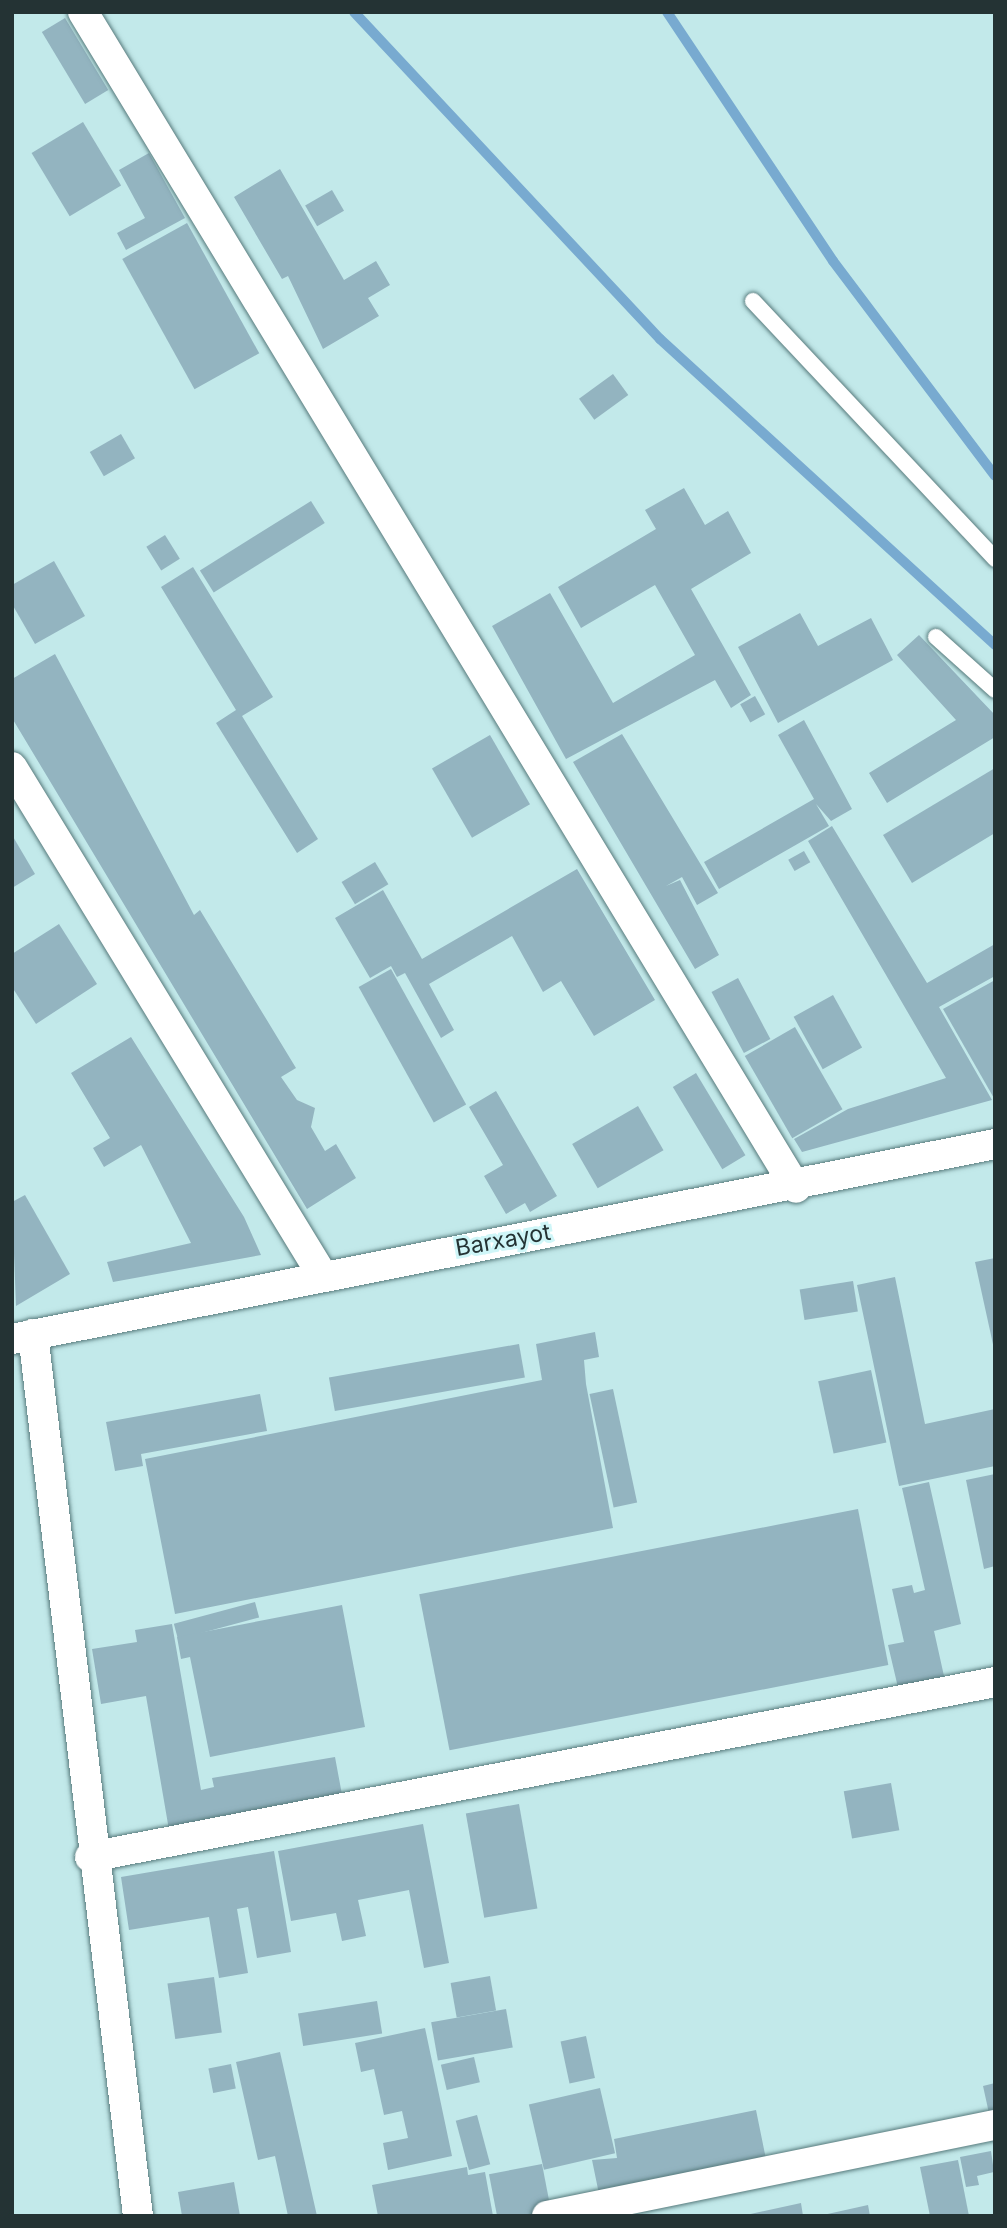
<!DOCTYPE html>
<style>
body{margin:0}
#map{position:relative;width:1007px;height:2228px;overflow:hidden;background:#c2e9ea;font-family:Inter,sans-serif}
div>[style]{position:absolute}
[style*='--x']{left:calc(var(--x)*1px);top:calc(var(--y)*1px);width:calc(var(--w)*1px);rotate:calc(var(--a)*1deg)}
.stream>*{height:10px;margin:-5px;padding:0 5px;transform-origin:5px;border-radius:5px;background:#78aad0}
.building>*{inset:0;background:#93b4c0;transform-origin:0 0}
.roads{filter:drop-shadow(0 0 2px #577a7c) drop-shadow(0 0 2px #577a7c)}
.lane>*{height:16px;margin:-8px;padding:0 8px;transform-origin:8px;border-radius:8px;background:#fff}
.street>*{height:30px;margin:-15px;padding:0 15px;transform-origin:15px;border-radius:15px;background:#fff}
span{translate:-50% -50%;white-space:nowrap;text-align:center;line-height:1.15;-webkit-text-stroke:6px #cff6f8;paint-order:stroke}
.street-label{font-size:23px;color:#243334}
.frame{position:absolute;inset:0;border:14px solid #243334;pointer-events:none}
</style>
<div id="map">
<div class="stream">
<div style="--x:354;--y:12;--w:448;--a:46.9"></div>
<div style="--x:660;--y:339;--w:454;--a:42.4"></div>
<div style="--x:667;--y:12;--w:299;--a:56.3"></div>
<div style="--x:833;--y:261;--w:269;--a:53"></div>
</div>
<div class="building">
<div style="left:65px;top:18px;width:84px;height:27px;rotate:59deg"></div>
<div style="left:83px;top:122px;width:74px;height:60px;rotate:59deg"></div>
<div style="clip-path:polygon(149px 153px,185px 218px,126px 250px,117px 233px,145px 218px,119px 170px)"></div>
<div style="clip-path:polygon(280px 169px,344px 280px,376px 261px,390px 285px,368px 298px,379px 316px,323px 349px,288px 276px,282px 279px,234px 197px)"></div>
<div style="left:332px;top:190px;width:24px;height:31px;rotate:60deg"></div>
<div style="left:187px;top:223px;width:149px;height:74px;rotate:61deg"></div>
<div style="left:613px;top:374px;width:26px;height:42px;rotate:54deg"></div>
<div style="left:121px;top:434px;width:28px;height:36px;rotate:60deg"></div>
<div style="clip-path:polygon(684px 488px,705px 525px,728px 511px,751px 553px,691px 589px,751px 695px,731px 708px,715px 680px,566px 759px,492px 626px,550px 593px,613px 703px,695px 655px,655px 585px,581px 628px,558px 587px,656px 529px,645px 510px)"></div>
<div style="left:311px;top:501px;width:26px;height:131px;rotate:58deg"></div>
<div style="left:165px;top:535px;width:28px;height:22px;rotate:58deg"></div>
<div style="clip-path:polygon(54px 561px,85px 616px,35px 644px,12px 604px,12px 585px)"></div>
<div style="clip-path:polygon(193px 567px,273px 697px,242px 716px,318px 839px,297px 853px,216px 723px,236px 710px,161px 587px)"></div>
<div style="clip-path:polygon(800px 613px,818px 646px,871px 618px,893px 660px,778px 723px,738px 647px)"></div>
<div style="clip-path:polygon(919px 635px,995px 715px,995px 737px,887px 803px,869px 773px,956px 720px,897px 655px)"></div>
<div style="clip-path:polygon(55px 654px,194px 915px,200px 910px,296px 1068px,281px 1077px,297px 1100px,315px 1108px,311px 1127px,325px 1151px,336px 1144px,356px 1178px,307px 1209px,12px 718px,12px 679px)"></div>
<div style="left:755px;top:696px;width:21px;height:17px;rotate:61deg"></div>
<div style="clip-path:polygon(804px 720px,852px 809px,831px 821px,816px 804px,829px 826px,719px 889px,704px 862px,814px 799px,778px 735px)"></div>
<div style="clip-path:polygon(622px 734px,718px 893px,697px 905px,682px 877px,666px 886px,680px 880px,719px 955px,695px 969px,573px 762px)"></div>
<div style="left:490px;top:735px;width:80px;height:67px;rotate:60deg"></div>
<div style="clip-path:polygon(995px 768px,995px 833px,912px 883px,883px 835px)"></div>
<div style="clip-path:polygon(832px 826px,927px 983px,995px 944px,995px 976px,939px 1007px,992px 1100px,802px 1152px,794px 1139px,848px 1109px,946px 1078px,808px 841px)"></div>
<div style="clip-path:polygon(12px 835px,35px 874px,12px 888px)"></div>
<div style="left:804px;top:851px;width:13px;height:18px;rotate:61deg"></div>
<div style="left:375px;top:862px;width:26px;height:39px;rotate:59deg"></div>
<div style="clip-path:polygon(577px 869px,655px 1000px,594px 1036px,561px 981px,543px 992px,512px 936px,429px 984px,454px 1030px,441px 1038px,405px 973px,397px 977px,391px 966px,370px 978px,335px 918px,383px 890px,422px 959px)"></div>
<div style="clip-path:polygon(59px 924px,97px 984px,36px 1024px,12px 987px,12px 954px)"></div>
<div style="left:391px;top:969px;width:155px;height:37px;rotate:61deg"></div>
<div style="left:738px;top:978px;width:69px;height:30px;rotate:62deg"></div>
<div style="clip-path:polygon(995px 980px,995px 1100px,943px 1009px)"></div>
<div style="left:833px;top:995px;width:60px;height:45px;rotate:61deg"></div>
<div style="left:795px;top:1027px;width:95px;height:58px;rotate:60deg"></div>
<div style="clip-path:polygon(131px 1037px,244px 1217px,261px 1255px,113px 1282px,107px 1262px,191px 1243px,141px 1145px,104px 1167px,93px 1148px,110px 1138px,71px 1073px)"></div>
<div style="left:696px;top:1073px;width:96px;height:27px;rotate:59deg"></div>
<div style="clip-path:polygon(496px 1091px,557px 1196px,530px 1212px,525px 1203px,506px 1214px,484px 1176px,503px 1165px,469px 1107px)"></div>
<div style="left:638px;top:1106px;width:51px;height:76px;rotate:60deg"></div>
<div style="clip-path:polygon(25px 1195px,70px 1274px,16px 1306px,12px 1202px)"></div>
<div style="clip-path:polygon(995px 1258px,995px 1349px,994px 1349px,975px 1262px)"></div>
<div style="clip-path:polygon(895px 1277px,925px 1424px,995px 1409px,995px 1466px,899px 1486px,857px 1285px)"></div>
<div style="left:853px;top:1281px;width:31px;height:54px;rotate:81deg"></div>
<div style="clip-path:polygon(595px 1332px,599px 1357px,584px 1360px,586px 1384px,613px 1528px,175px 1614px,145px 1459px,542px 1380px,536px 1344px)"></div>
<div style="left:519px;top:1344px;width:34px;height:193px;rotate:80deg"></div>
<div style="left:871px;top:1370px;width:74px;height:54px;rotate:78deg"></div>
<div style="left:613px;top:1389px;width:116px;height:24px;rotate:78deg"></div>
<div style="clip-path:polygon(260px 1394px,267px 1431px,141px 1454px,143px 1466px,115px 1471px,106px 1422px)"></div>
<div style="clip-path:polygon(995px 1474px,995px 1566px,984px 1569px,966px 1480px)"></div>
<div style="clip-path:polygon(929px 1482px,961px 1624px,934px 1631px,946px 1685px,900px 1696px,888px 1645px,904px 1642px,892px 1589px,912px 1585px,914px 1593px,925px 1590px,902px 1488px)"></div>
<div style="left:858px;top:1509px;width:159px;height:447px;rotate:79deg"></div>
<div style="left:255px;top:1602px;width:16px;height:84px;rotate:75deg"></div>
<div style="clip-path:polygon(342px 1605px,365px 1727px,210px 1757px,190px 1657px,181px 1659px,177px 1637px)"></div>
<div style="clip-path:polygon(172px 1624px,201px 1790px,214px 1787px,212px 1778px,335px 1757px,343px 1800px,169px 1830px,146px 1696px,101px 1704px,92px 1649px,137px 1642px,135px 1630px)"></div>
<div style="left:891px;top:1783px;width:48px;height:48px;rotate:80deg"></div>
<div style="left:519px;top:1804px;width:106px;height:54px;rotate:80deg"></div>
<div style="clip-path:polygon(423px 1824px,449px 1963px,424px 1968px,409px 1890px,358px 1900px,366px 1936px,342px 1941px,336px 1913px,291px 1921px,278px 1851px)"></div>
<div style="clip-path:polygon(274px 1851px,291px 1952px,257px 1958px,248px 1907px,237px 1909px,248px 1973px,219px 1978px,209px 1917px,129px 1930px,121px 1877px)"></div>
<div style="left:490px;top:1976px;width:35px;height:40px;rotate:80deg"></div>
<div style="left:214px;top:1977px;width:56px;height:47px;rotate:82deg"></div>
<div style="left:377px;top:2001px;width:33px;height:80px;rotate:81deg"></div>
<div style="left:506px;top:2009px;width:39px;height:76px;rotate:80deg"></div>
<div style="clip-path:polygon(425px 2028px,452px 2156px,388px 2170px,383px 2143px,408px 2138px,402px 2111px,384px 2115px,374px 2069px,361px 2072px,355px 2043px)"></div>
<div style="left:586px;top:2036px;width:43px;height:26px;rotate:78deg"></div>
<div style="clip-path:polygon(280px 2052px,317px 2216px,288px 2216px,275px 2156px,258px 2160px,236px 2062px)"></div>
<div style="left:474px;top:2057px;width:26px;height:34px;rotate:77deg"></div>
<div style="left:231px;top:2064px;width:25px;height:23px;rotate:79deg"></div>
<div style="clip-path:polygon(995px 2083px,995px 2117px,990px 2118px,983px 2086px)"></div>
<div style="left:600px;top:2088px;width:67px;height:73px;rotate:77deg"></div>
<div style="clip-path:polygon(756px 2110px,767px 2164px,599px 2194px,592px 2160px,617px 2158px,614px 2139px)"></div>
<div style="left:477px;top:2115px;width:51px;height:22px;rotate:75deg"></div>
<div style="clip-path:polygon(991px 2151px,994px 2172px,977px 2176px,979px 2185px,966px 2187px,960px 2157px)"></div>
<div style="clip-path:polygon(958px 2160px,969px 2216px,930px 2216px,920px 2167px)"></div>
<div style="left:542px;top:2164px;width:47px;height:54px;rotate:79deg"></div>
<div style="clip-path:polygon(467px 2167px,468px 2175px,485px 2172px,493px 2216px,378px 2216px,372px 2185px)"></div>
<div style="clip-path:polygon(234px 2182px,240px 2216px,182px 2216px,178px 2192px)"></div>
<div style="clip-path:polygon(801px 2203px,803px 2216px,746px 2216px,746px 2215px)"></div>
<div style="clip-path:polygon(868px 2205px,870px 2216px,823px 2216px,823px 2215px)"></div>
</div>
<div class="roads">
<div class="lane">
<div style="--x:753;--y:301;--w:354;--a:46.8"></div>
<div style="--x:936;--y:637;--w:79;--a:41.9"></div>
</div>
<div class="street">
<div style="--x:83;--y:12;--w:1375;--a:58.77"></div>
<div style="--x:12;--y:767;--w:593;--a:58.59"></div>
<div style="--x:33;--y:1334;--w:888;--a:83.21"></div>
<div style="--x:12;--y:1339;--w:1002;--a:-11.22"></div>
<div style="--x:90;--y:1857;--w:922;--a:-10.94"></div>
<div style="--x:547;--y:2216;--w:457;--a:-11.5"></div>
</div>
</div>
<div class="street-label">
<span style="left:503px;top:1240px;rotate:-10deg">Barxayot</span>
</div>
<div class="frame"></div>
</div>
